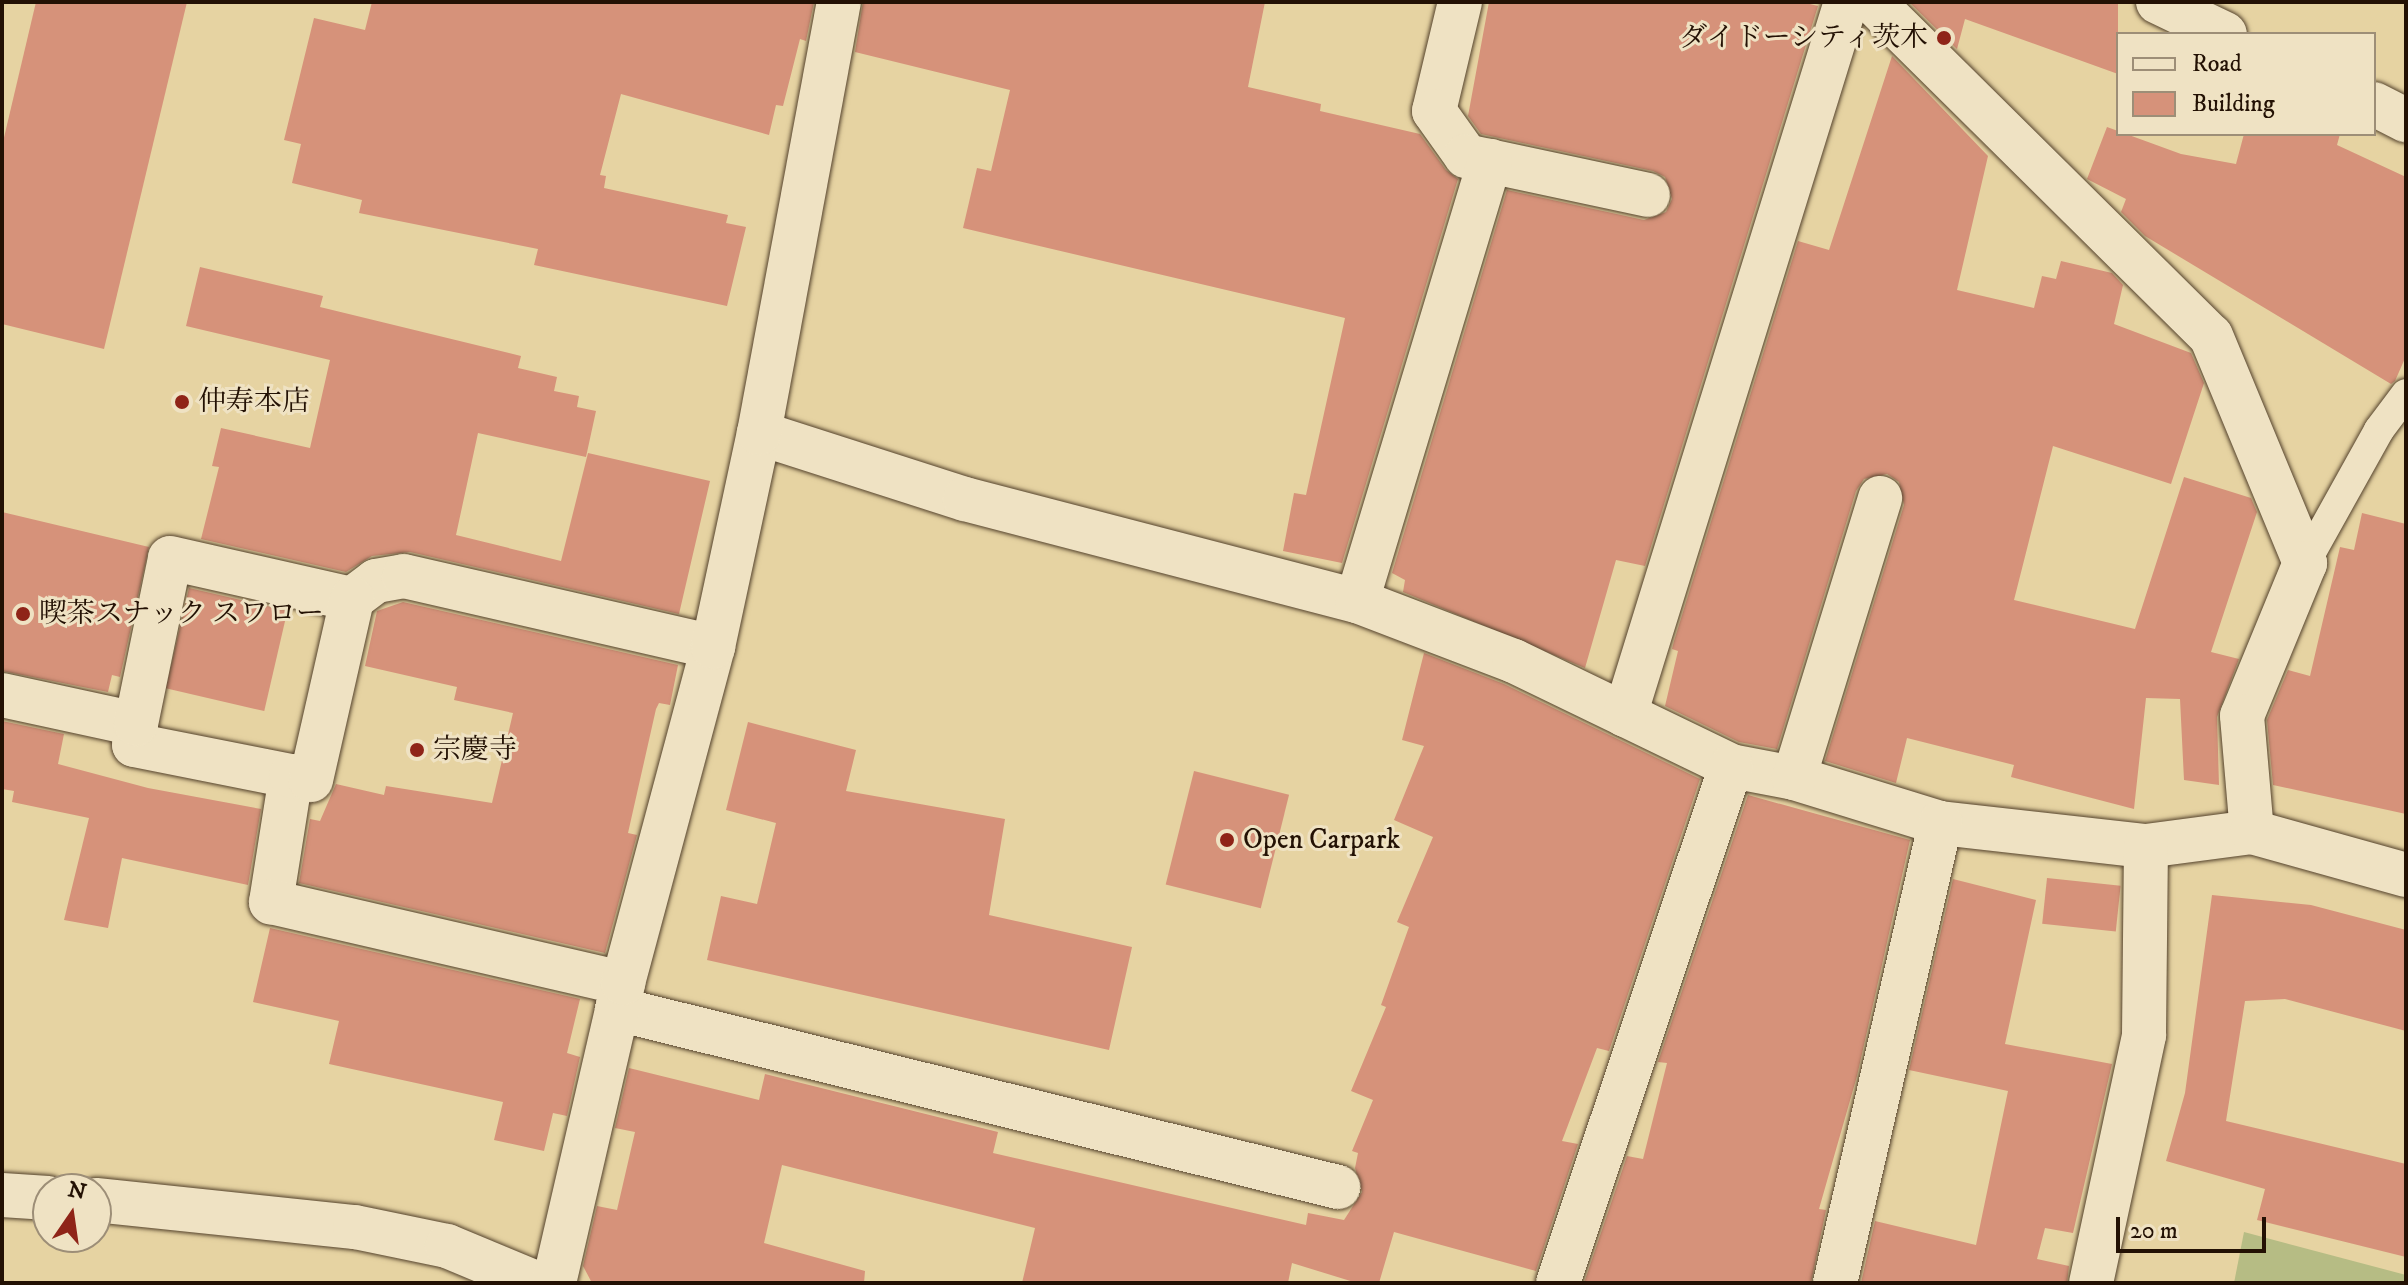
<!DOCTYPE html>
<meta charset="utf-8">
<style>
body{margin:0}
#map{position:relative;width:2408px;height:1285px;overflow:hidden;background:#e6d3a2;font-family:"IM FELL DW Pica","Noto Serif JP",serif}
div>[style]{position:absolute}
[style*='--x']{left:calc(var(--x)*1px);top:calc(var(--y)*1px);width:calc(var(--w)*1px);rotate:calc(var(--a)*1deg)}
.green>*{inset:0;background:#b6bc84}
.building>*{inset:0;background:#d6927a;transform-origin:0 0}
.roads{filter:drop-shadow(0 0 2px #54422c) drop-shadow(0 0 2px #54422c)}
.service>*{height:30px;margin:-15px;padding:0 15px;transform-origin:15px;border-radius:15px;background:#efe2c3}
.minor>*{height:44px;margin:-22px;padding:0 22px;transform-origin:22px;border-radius:22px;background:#efe2c3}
.secondary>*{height:44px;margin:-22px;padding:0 22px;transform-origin:22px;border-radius:22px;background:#efe2c3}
.dots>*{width:22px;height:22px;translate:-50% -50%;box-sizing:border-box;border:4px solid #efe2c3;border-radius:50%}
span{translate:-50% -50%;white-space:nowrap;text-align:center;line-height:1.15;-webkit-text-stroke:6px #efe2c3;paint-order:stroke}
.poi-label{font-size:28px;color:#231104}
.right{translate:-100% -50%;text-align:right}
.left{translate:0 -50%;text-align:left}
.frame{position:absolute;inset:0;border:4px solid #231104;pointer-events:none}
.legend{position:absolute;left:2116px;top:32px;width:260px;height:104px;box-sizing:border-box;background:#efe2c3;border:2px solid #9d8e77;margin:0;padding:10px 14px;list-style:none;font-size:24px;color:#231104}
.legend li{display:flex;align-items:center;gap:16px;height:40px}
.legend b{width:40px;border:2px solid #9d8e77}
.north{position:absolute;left:32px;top:1173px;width:80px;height:80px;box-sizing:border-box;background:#efe2c3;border:2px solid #9d8e77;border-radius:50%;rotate:13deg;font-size:22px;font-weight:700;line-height:32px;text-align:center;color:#231104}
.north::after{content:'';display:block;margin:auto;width:28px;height:36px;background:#8f2418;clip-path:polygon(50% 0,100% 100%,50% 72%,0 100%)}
.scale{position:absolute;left:2116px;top:1217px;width:150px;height:36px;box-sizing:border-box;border:4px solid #231104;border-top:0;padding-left:10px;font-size:24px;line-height:28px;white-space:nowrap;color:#231104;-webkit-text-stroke:6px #efe2c3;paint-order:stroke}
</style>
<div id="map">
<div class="green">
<div style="clip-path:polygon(2244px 1232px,2406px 1275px,2406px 1283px,2234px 1283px)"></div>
</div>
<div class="building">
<div style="clip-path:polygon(36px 2px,187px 2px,104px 349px,2px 324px,2px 146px)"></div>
<div style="clip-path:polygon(372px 2px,814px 2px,806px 41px,800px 39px,783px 106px,776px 105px,769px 135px,621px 94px,600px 175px,606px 176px,604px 188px,728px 215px,726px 223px,746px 227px,727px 306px,534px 265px,538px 249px,359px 213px,362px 200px,292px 183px,301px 144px,284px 140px,314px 18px,365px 30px)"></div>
<div style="clip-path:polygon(863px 2px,1265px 2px,1248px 87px,1321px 104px,1320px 111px,1420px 134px,1446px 170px,1458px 179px,1342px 563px,1283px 551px,1294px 493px,1306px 495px,1345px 318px,963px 228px,977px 168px,991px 171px,1010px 90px,855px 52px)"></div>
<div style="clip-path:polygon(1489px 2px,1802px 2px,1818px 6px,1645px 566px,1616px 560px,1585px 668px,1403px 592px,1405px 580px,1392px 573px,1507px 190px,1644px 220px,1666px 212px,1672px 199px,1665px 177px,1653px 171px,1481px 134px,1468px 116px)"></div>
<div style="clip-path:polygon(1909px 2px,2118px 2px,2118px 74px,1965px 19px,1957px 49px)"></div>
<div style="clip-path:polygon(1892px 56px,1988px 156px,1957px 290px,2034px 308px,2042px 276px,2056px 279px,2061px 261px,2112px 273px,2123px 285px,2114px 324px,2191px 353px,2204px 383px,2171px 484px,2053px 446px,2014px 600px,2135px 629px,2184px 477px,2251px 498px,2257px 512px,2211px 652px,2239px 659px,2217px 717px,2219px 785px,2184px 780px,2180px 699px,2146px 698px,2134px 809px,2011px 777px,2014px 765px,1907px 738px,1896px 783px,1825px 761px,1904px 505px,1899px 482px,1887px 474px,1864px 479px,1856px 491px,1777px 749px,1739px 742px,1665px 706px,1678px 651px,1672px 649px,1674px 641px,1798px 241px,1829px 250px)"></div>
<div style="clip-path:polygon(2107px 127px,2181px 154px,2236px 164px,2244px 134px,2340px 134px,2337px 145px,2406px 177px,2406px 356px,2395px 381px,2391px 384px,2145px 236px,2121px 212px,2126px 199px,2087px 179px)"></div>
<div style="clip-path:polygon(200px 267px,323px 296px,320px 307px,521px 356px,518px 368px,557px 377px,554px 391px,579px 396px,577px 407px,596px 411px,586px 457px,478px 433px,456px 535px,561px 561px,588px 453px,710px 481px,679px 614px,410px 552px,372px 556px,346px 572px,201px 539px,219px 467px,212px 466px,221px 428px,310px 448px,330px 360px,186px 326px)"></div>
<div style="clip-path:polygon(2px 512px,149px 547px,120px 677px,112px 675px,108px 692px,2px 671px)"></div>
<div style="clip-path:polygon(2362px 513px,2406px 524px,2406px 814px,2273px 785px,2267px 720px,2288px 670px,2310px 676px,2340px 547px,2354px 550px)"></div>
<div style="left:189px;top:588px;width:101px;height:103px;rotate:13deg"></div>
<div style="clip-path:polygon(403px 602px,678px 665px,670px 705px,659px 703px,656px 709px,628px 833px,637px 835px,605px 953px,299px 883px,310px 819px,320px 821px,336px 784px,384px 795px,386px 786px,492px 803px,513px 713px,454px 700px,457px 687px,365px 666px,377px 611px)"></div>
<div style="clip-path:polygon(1424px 653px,1504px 684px,1700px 779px,1609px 1051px,1597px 1048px,1562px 1141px,1578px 1144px,1536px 1271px,1394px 1232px,1379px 1283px,1357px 1283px,1292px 1263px,1288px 1283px,1022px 1283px,1035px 1228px,782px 1165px,764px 1243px,865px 1271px,864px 1283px,592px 1283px,583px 1266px,597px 1206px,617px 1210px,635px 1132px,615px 1128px,629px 1068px,759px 1100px,765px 1074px,998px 1132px,993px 1153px,1306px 1225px,1308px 1213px,1344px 1220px,1362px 1192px,1355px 1168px,1358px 1153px,1352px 1151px,1373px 1100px,1351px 1091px,1386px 1007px,1381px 1005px,1409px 927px,1397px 922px,1433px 837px,1394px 820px,1424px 746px,1402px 740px)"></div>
<div style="clip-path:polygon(2px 721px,64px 734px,58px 764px,148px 788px,261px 809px,248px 885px,122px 858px,108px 928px,64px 920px,89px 818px,12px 802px,14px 791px,2px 789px)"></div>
<div style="clip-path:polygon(748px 722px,856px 750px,846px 791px,1005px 819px,989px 915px,1132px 947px,1109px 1050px,707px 960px,721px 896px,757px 904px,776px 823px,726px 810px)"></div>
<div style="left:1194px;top:771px;width:98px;height:117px;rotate:14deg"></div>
<div style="clip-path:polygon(1748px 795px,1910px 840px,1857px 1076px,1819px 1209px,1826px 1210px,1811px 1283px,1584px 1283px,1627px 1156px,1643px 1159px,1667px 1063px,1658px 1062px)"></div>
<div style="left:2047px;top:878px;width:74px;height:46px;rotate:6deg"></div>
<div style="clip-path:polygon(1953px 879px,2036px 900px,2005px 1044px,2112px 1064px,2073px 1233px,2045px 1228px,2037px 1259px,2069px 1266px,2067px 1283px,1861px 1283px,1875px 1221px,1976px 1245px,2008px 1091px,1909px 1070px)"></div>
<div style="clip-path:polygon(2212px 895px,2311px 905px,2406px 930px,2406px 1031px,2285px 999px,2245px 1001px,2226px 1121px,2406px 1164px,2406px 1257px,2257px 1220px,2265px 1189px,2166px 1161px,2185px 1093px)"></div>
<div style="clip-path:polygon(270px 928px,580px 999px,567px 1053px,580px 1057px,567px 1116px,553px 1113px,544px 1151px,494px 1140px,503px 1102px,329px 1064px,339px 1021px,253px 1002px)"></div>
</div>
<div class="roads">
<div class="service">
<div style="--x:2305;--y:563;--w:152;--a:-60.9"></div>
<div style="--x:2379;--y:430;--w:45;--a:-53.1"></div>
</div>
<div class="minor">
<div style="--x:1460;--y:2;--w:112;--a:103.4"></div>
<div style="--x:1434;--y:111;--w:55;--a:54.6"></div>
<div style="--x:1466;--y:156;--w:186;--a:12.1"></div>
<div style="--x:1873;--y:2;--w:475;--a:44.7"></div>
<div style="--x:2211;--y:336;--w:246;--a:67.5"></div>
<div style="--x:2305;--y:563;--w:165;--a:112.4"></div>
<div style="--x:2242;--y:716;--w:116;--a:85.1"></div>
<div style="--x:759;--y:433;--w:216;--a:17.8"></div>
<div style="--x:965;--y:499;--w:405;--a:14.6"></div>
<div style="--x:1357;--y:601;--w:168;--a:20.9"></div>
<div style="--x:1514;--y:661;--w:241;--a:25.8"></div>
<div style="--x:1731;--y:766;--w:64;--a:10.8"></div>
<div style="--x:1794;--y:778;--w:153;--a:17.1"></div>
<div style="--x:1940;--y:823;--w:207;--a:6.4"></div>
<div style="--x:2146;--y:846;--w:107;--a:-7.5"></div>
<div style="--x:2252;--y:832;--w:160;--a:15.6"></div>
<div style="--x:1357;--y:601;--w:460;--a:-73.2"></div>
<div style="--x:2;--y:695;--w:137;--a:12.2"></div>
<div style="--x:136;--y:724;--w:21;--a:95"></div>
<div style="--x:134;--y:745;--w:160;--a:11.2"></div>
<div style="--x:291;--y:776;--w:128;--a:99"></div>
<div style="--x:271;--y:902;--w:361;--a:13"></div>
<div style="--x:1625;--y:715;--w:746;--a:-72.78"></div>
<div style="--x:136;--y:724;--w:169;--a:-78.4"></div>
<div style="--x:170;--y:558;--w:187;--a:12.7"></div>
<div style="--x:352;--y:599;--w:30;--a:-37"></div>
<div style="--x:376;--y:581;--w:28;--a:-10"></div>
<div style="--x:404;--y:576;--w:317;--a:12.9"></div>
<div style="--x:291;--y:776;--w:20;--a:11"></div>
<div style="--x:311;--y:780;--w:186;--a:-77.2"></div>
<div style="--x:1794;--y:778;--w:293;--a:-72.9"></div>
<div style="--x:617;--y:1009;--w:743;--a:13.87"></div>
<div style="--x:2;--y:1195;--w:46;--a:3.7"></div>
<div style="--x:96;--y:1200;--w:260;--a:6"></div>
<div style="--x:355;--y:1227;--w:94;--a:11.7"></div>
<div style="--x:447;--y:1246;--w:96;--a:22.6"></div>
<div style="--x:554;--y:1283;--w:308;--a:-77"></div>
<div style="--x:623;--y:983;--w:348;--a:-75"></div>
<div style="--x:713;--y:647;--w:219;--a:-77.9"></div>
<div style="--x:759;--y:433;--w:438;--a:-79.5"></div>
<div style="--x:1558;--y:1283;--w:545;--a:-71.5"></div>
<div style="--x:1835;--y:1283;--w:472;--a:-77.1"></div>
<div style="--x:2091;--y:1283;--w:254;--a:-77.9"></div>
<div style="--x:2144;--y:1035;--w:189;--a:-89.4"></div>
</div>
<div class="secondary">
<div style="--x:2158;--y:2;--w:74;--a:25.5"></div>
<div style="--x:2374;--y:104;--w:36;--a:27"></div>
</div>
</div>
<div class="dots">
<div style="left:1944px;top:38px;background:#8f2418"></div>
<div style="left:182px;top:402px;background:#8f2418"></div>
<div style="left:23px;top:614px;background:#8f2418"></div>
<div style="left:417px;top:750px;background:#8f2418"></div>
<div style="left:1227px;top:840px;background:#8f2418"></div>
</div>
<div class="poi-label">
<span class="right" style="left:1928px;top:38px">ダイドーシティ茨木</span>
<span class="left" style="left:198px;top:402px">仲寿本店</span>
<span class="left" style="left:39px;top:614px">喫茶スナック スワロー</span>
<span class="left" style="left:433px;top:750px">宗慶寺</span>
<span class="left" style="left:1243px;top:840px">Open Carpark</span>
</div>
<div class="frame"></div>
<ul class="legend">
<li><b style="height:10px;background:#efe2c3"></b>Road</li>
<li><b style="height:22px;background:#d6927a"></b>Building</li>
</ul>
<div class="north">N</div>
<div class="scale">20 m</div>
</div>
